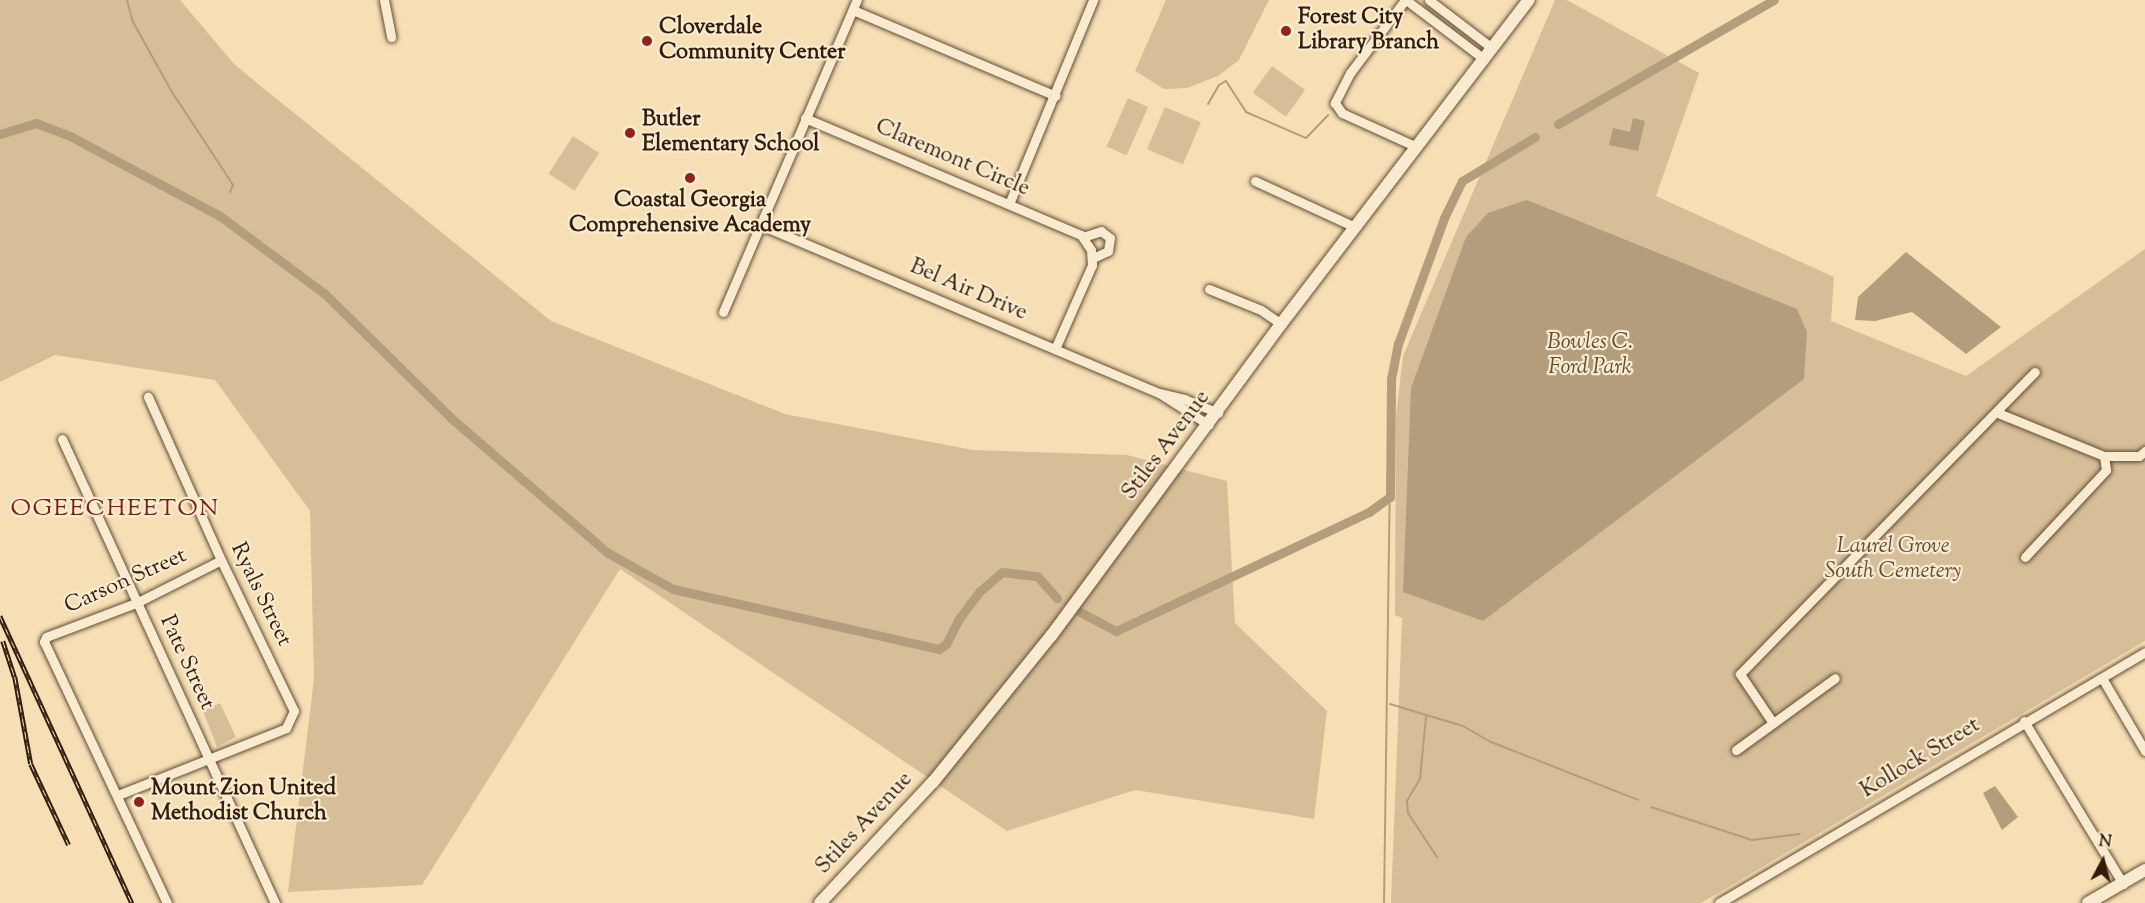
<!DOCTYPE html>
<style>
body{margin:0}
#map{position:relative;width:2145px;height:903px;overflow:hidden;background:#f7dfb5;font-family:"Sorts Mill Goudy",serif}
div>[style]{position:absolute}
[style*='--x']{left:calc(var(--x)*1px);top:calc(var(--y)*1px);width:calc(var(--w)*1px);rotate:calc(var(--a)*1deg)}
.green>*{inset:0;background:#d6be98;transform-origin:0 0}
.water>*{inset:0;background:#b49d7c}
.stream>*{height:2px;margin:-1px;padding:0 1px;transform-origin:1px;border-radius:1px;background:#b49d7c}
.canal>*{height:9px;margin:-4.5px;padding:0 4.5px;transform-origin:4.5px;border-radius:4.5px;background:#b49d7c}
.roads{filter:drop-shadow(0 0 2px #634e36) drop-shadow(0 0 2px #634e36)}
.minor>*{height:9px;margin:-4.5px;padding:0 4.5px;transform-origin:4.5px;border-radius:4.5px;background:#faeacf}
.tertiary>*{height:12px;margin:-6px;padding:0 6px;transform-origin:6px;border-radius:6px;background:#faeacf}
.rail>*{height:4.5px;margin-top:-2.25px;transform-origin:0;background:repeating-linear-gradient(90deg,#faeacf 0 7px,#321d0c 0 14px);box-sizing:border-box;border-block:2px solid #321d0c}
.dots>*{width:16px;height:16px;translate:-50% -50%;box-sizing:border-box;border:3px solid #faeacf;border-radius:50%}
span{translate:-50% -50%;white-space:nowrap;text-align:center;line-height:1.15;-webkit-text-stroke:4.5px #faeacf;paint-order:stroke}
.poi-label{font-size:22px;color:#321d0c;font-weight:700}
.left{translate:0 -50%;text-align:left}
.street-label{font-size:22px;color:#321d0c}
.park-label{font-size:22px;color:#634d36;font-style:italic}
.neighbourhood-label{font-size:24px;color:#7a1f14;letter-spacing:1.5px}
.north{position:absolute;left:2073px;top:831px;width:60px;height:60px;-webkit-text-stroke:4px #faeacf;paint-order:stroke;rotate:7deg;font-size:16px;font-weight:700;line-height:24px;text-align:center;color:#321d0c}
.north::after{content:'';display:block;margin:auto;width:21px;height:27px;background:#321d0c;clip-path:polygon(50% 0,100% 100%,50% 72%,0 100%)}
</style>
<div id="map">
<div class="green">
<div style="clip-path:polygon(0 0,180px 0,235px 65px,551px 321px,785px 414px,973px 450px,1127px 455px,1227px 481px,1235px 623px,1327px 711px,1314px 819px,1135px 790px,1007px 831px,620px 569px,422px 885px,288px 892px,314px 679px,310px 511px,215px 380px,55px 355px,0 382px)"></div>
<div style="clip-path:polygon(1166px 0,1269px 0,1239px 60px,1218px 76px,1187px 88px,1164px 89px,1135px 71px)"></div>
<div style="clip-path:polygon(1555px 0,1567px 0,1699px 73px,1656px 196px,1834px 277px,1831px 321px,1966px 376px,2145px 249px,2145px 641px,1701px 903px,1391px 903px,1402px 618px,1395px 615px,1396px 416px,1403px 356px)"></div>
<div style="left:1272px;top:66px;width:41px;height:33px;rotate:36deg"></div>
<div style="left:1128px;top:98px;width:22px;height:53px;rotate:24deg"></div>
<div style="left:1165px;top:107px;width:39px;height:46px;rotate:23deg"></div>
<div style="left:573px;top:136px;width:31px;height:45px;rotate:33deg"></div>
<div style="clip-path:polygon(220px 703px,236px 737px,217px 747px,203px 711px)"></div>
</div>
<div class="water">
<div style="clip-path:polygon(1633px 118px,1645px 121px,1638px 151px,1609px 145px,1613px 128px,1630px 132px)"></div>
<div style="clip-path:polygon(1527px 200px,1797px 309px,1807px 332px,1804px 379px,1483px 621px,1403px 592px,1411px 388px,1466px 237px,1488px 213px)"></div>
<div style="clip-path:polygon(1906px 252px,2001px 327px,1966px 354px,1912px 312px,1875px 321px,1855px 320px,1858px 297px)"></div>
<div style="clip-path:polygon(1995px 786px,2018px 817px,2002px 830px,1983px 793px)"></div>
</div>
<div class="stream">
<div style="--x:127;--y:0;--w:23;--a:75"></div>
<div style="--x:133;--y:22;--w:80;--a:60.9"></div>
<div style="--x:172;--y:92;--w:111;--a:56.7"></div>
<div style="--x:233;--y:185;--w:8;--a:113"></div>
<div style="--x:1208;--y:104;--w:22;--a:-60"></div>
<div style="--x:1219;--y:85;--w:8;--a:-30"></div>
<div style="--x:1226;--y:81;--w:37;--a:57"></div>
<div style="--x:1246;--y:112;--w:65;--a:23.4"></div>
<div style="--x:1306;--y:138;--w:32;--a:-46"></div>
<div style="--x:1390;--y:704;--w:76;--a:16.8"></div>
<div style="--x:1463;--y:726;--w:32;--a:30"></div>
<div style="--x:1491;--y:742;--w:158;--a:21.5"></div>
<div style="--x:1426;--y:716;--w:63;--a:95.4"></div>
<div style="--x:1420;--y:779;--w:26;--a:121"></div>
<div style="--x:1407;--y:801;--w:12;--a:85"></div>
<div style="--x:1408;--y:813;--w:53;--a:56.6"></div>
<div style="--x:1651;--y:807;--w:106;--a:18.1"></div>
<div style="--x:1752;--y:840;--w:48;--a:-7.1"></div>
<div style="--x:1384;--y:903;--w:406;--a:-89.2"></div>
</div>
<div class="canal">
<div style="--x:1558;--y:124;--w:249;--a:-29.9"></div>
<div style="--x:0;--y:134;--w:38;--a:-17"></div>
<div style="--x:36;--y:123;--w:36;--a:21"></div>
<div style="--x:70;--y:136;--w:170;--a:28.1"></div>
<div style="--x:220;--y:216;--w:131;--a:36.6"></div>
<div style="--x:325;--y:294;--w:177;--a:44.5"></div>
<div style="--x:451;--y:418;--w:207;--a:40.7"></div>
<div style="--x:608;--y:553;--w:74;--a:29"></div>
<div style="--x:673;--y:589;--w:273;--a:12.7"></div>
<div style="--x:939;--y:649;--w:9;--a:-36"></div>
<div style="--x:946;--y:644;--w:27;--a:-63"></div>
<div style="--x:958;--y:620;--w:35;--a:-53"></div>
<div style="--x:979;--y:592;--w:30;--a:-41"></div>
<div style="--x:1002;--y:572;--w:35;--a:7"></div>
<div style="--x:1037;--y:576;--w:30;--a:48"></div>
<div style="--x:1080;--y:612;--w:41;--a:27.8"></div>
<div style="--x:1116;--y:631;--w:280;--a:-25.2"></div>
<div style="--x:1369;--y:512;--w:26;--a:-36"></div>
<div style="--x:1390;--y:497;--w:118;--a:-89.5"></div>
<div style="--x:1391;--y:379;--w:36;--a:-79"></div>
<div style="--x:1398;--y:344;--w:134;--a:-69.9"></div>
<div style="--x:1444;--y:218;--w:41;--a:-64.1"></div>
<div style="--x:1462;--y:181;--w:85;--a:-31.1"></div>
</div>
<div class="roads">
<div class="minor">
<div style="--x:384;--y:0;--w:38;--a:79"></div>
<div style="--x:1405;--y:0;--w:91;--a:127"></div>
<div style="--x:1350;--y:73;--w:34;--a:117"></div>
<div style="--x:1335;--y:103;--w:12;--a:55"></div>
<div style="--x:1342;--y:113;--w:82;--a:24.4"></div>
<div style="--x:1406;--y:0;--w:98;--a:37.1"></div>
<div style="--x:1429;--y:0;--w:79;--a:37.3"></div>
<div style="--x:853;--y:10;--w:220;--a:23"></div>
<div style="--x:805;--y:118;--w:300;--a:23"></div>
<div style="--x:1081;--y:235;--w:18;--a:56"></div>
<div style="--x:1091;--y:250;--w:15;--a:86"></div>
<div style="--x:1092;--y:265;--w:92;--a:113.8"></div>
<div style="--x:1255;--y:181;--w:110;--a:24.7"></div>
<div style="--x:1009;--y:204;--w:221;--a:-67.6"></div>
<div style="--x:761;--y:225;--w:432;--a:22.9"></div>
<div style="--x:1159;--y:393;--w:26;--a:13"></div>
<div style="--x:1184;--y:399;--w:37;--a:22"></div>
<div style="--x:1083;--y:237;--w:19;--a:-18"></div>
<div style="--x:1101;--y:231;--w:11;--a:38"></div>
<div style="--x:1110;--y:238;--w:13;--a:99"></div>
<div style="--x:1108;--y:251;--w:17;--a:155"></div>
<div style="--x:1209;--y:289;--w:56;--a:22"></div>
<div style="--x:1261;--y:310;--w:24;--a:35"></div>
<div style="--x:723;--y:312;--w:340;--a:-66.8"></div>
<div style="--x:1159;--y:393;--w:59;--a:32.6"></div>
<div style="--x:1998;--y:413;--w:114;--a:22.1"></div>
<div style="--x:2104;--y:456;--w:35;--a:0"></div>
<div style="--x:2139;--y:456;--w:8;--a:-40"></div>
<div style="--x:62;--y:439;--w:511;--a:65.34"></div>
<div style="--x:2025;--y:557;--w:119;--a:-47"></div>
<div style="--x:2106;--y:470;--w:14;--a:-98"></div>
<div style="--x:2102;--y:678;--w:85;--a:59.5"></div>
<div style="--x:2024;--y:721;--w:191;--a:58.7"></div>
<div style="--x:1773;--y:723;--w:59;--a:-124"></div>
<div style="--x:1740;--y:674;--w:422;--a:-45.7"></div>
<div style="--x:1736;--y:750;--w:122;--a:-36"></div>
<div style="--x:118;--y:795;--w:181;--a:-21.7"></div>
<div style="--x:286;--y:728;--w:19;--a:-65"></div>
<div style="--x:294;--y:711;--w:168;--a:-115.8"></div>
<div style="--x:221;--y:560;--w:179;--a:-114.1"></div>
<div style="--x:167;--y:903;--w:289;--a:-115.2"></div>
<div style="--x:44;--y:642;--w:5;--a:-68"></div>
<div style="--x:46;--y:637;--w:96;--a:-20.7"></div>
<div style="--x:136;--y:603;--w:95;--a:-26.8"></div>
<div style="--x:1719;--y:903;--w:494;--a:-30.5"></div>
</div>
<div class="tertiary">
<div style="--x:820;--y:903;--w:166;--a:-47"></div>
<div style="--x:933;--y:782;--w:188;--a:-51.1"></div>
<div style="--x:1051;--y:636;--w:388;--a:-53.6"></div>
<div style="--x:1281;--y:324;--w:408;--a:-52.6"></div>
<div style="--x:2088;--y:903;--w:66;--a:-30.1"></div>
</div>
</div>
<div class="rail">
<div style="--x:0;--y:616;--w:316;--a:65.3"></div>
<div style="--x:3;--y:641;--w:38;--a:72"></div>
<div style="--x:15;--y:677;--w:88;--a:79.6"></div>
<div style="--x:31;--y:764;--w:89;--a:64.9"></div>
</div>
<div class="dots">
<div style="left:1286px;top:31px;background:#8f2418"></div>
<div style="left:647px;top:41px;background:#8f2418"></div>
<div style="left:630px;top:133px;background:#8f2418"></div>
<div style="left:690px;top:178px;background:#8f2418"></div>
<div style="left:139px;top:802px;background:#8f2418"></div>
</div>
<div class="poi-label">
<span class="left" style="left:1298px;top:31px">Forest City<br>Library Branch</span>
<span class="left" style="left:659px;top:41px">Cloverdale<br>Community Center</span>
<span class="left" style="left:642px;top:133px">Butler<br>Elementary School</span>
<span style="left:690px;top:214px">Coastal Georgia<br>Comprehensive Academy</span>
<span class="left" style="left:151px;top:802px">Mount Zion United<br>Methodist Church</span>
</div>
<div class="street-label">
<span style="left:952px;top:159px;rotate:23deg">Claremont Circle</span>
<span style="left:968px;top:291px;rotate:23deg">Bel Air Drive</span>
<span style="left:1167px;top:446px;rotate:-53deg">Stiles Avenue</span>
<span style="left:126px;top:582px;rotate:-24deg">Carson Street</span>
<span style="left:260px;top:595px;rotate:64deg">Ryals Street</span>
<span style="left:186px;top:663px;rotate:65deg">Pate Street</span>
<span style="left:1921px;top:759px;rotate:-31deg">Kollock Street</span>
<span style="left:865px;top:824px;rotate:-47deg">Stiles Avenue</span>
</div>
<div class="park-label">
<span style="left:1590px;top:356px">Bowles C.<br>Ford Park</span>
<span style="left:1893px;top:560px">Laurel Grove<br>South Cemetery</span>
</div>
<div class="neighbourhood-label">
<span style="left:115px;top:510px">OGEECHEETON</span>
</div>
<div class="north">N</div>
</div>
